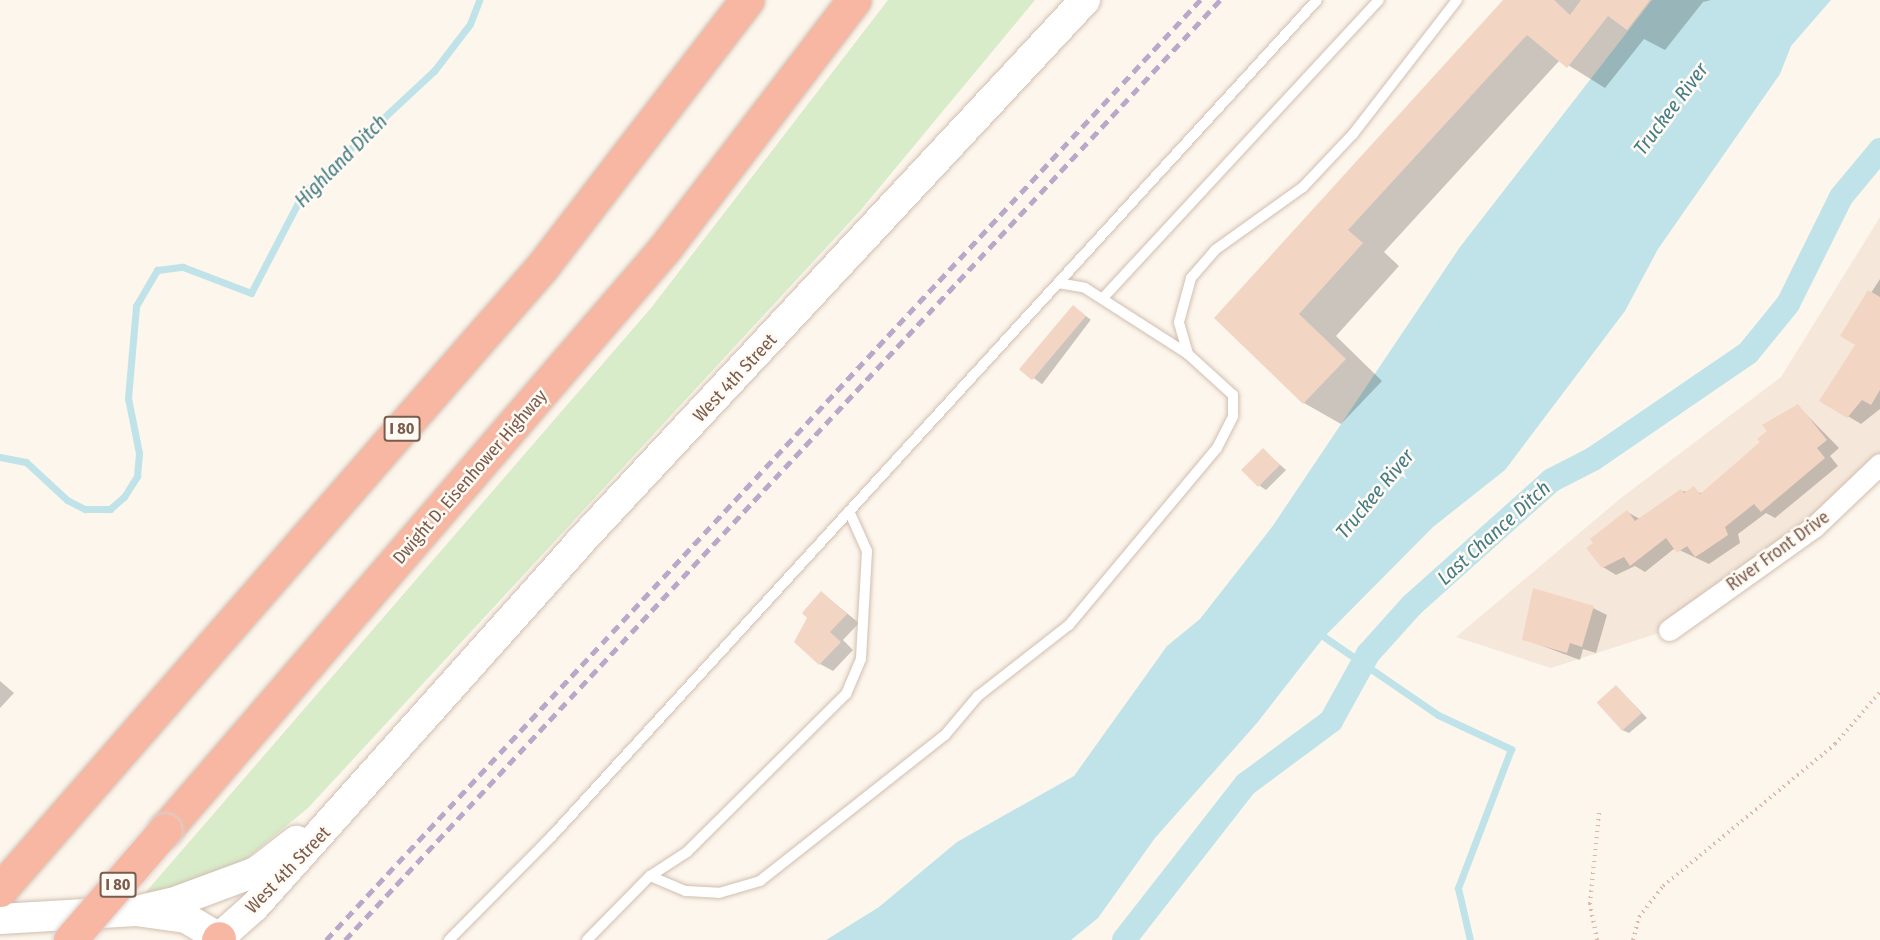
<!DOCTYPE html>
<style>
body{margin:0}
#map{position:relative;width:1880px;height:940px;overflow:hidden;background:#fdf6ec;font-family:"Fira Sans Condensed",sans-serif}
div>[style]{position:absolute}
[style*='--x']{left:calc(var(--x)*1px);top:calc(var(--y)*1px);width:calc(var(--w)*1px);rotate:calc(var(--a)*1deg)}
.residential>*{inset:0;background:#f5e8da}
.green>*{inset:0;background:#d8ecc9}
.water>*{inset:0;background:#bfe3e8}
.shadow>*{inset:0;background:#0003;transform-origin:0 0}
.stream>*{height:7px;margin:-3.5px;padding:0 3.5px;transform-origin:3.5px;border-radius:3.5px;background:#bfe3e8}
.canal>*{height:24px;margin:-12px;padding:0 12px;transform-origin:12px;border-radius:12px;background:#bfe3e8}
.building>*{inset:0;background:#f3d5c3;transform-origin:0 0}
.path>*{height:4px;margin-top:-2px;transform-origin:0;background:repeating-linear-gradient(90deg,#d9b8a5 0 1.5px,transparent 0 6px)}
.roads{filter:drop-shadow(0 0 2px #d1beb0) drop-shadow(0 0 2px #d1beb0)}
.service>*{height:10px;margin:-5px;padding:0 5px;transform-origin:5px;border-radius:5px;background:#fff}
.minor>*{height:21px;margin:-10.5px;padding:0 10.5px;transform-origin:10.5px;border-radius:10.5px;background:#fff}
.secondary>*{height:30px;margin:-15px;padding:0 15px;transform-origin:15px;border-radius:15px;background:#fff}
.motorway>*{height:33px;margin:-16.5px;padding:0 16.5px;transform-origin:16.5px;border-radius:16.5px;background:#f7b7a3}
.rail>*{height:4.5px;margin-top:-2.25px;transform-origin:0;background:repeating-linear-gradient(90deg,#b9a8c9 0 9px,transparent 0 15px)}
.bridges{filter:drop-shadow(0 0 2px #dad1cd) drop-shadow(0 0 2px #dad1cd)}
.motorway-bridge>*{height:33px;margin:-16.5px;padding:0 16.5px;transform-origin:16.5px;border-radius:16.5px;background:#f7b7a3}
span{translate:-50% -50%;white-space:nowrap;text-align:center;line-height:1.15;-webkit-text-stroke:5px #fffaf3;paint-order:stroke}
.shield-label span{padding:2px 4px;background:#fffaf3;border:2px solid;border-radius:4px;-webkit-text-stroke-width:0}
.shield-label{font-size:16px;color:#7a5c4d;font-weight:700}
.street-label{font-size:18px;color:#7a5c4d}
.water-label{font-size:20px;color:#437c86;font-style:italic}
</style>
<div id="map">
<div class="residential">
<div style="clip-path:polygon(1880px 217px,1880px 464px,1668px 630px,1551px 668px,1456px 637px,1621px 498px,1781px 377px)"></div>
</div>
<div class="green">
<div style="clip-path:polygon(888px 0,1035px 0,860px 211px,308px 808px,245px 860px,183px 887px,145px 893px,651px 308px)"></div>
</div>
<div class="water">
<div style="clip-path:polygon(1652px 0,1831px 0,1791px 46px,1780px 74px,1658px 249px,1625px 311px,1505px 470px,1433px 527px,1324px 637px,1257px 723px,1155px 838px,1098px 918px,1071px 940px,826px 940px,879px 907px,957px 842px,1074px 776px,1167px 646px,1200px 619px,1272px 527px,1460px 247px)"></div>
</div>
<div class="shadow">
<div style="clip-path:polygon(1505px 0,1711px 0,1703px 2px,1665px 50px,1644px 39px,1605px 88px,1560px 60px,1384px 252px,1399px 266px,1336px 336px,1382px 381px,1341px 424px,1304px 403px,1216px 318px)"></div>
<div style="clip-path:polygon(1880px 279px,1880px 409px,1861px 424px,1821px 400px,1857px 344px,1843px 336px)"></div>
<div style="left:1074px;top:307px;width:21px;height:81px;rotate:37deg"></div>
<div style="clip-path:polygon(1798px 406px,1839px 448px,1830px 456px,1838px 466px,1775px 518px,1766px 513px,1738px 534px,1740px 543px,1709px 564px,1675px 548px,1645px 572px,1635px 566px,1616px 575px,1603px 567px,1627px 512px,1640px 519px,1681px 491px,1703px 493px,1762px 443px,1769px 431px,1764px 425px)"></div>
<div style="clip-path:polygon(1263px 450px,1286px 470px,1266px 490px,1260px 486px)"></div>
<div style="clip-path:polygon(822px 593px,859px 623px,843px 640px,853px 650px,833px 671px,820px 664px)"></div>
<div style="clip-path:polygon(1593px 608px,1607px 615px,1596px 653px,1583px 649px,1580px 660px,1524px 639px)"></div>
<div style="clip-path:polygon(0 681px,14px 693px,0 708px)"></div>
<div style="clip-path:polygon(1617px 687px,1647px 718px,1629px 733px,1622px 730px)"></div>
</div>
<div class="stream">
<div style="--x:0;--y:457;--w:26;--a:11"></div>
<div style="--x:26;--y:462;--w:56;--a:42.8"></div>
<div style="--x:67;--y:500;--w:20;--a:27"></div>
<div style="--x:85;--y:509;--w:25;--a:0"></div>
<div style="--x:110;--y:509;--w:18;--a:-41"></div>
<div style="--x:124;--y:497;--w:25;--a:-58"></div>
<div style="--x:137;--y:476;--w:23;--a:-85"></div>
<div style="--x:139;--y:453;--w:56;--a:-101.3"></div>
<div style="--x:128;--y:398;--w:92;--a:-85"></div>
<div style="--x:136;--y:306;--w:42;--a:-59.7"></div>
<div style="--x:157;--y:270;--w:26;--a:-7"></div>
<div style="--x:183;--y:267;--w:73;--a:20.9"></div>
<div style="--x:251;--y:293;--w:113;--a:-62.5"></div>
<div style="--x:303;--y:193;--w:179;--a:-43"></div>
<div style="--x:434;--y:71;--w:59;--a:-52.5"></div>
<div style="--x:470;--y:24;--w:26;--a:-69"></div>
<div style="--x:1317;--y:632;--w:147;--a:34.4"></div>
<div style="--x:1438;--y:715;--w:81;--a:25"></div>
<div style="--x:1511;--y:749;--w:149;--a:110.9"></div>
<div style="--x:1458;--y:888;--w:53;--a:77"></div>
</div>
<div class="canal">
<div style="--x:1124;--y:940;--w:198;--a:-52"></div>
<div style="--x:1246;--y:784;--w:106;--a:-36.5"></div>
<div style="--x:1331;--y:721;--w:77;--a:-61.1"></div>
<div style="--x:1368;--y:654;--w:66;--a:-48.1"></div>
<div style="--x:1412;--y:605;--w:188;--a:-41.8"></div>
<div style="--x:1552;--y:480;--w:46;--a:-27.1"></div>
<div style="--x:1593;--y:459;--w:188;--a:-34.4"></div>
<div style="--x:1748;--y:353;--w:63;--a:-50.8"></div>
<div style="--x:1788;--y:304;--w:119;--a:-63.6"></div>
<div style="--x:1841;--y:197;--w:61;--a:-50.3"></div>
</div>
<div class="building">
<div style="clip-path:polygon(1503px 0,1554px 0,1570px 15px,1581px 0,1650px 0,1627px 30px,1608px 16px,1567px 68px,1527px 35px,1348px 230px,1363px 243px,1299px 314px,1346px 359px,1303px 404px,1214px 318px)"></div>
<div style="clip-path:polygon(1868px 290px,1880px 297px,1880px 390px,1871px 405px,1862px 400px,1847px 418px,1819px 401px,1855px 345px,1840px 336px)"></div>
<div style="left:1073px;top:305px;width:17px;height:84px;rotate:40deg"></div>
<div style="clip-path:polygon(1798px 404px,1827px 440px,1817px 448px,1825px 458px,1761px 512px,1754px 504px,1725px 527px,1728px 535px,1703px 552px,1695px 557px,1687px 546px,1677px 553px,1666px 538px,1630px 566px,1624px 557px,1602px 568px,1586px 548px,1593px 543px,1590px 539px,1627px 510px,1635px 521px,1681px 489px,1684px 493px,1694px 486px,1700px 494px,1760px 442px,1757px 439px,1767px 431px,1762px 425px)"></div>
<div style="left:1263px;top:448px;width:24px;height:31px;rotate:45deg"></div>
<div style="clip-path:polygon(1533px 588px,1594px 606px,1582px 647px,1570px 643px,1567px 653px,1522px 640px)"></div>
<div style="clip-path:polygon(821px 591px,847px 614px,830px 632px,841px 642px,819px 665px,794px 642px,807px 618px,802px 613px)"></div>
<div style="left:1616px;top:685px;width:38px;height:26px;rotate:48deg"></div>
</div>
<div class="path">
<div style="--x:1597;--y:940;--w:37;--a:-101"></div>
<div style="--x:1590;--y:904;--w:92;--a:-84.4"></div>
<div style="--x:1633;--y:940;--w:24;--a:-75"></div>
<div style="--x:1639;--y:917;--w:39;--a:-52"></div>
<div style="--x:1663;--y:886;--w:223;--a:-39.5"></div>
<div style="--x:1835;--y:744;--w:69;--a:-49.1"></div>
</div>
<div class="roads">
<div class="service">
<div style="--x:1058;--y:283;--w:27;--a:10"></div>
<div style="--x:1085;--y:288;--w:122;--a:32.7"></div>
<div style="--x:1103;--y:298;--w:406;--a:-47.2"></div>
<div style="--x:849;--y:511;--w:44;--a:65.8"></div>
<div style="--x:867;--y:551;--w:108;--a:93.2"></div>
<div style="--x:861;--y:659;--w:38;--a:113"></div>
<div style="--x:846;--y:694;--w:224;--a:135.2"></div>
<div style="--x:687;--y:852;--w:44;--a:147"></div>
<div style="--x:650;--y:876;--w:39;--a:23"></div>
<div style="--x:686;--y:891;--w:33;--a:3"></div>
<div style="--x:719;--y:893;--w:43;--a:-16.3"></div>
<div style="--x:760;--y:881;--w:236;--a:-38.3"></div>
<div style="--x:945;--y:735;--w:51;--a:-49.8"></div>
<div style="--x:978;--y:696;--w:115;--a:-38"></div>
<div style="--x:1069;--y:625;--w:231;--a:-50.1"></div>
<div style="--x:1217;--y:448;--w:36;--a:-63"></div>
<div style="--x:1233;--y:416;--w:21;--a:-90"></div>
<div style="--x:1233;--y:395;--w:61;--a:-137.7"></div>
<div style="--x:1188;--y:354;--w:33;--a:-106"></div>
<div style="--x:1179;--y:322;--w:46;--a:-74.7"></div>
<div style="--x:1191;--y:278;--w:37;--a:-49"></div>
<div style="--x:1215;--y:250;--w:108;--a:-35.6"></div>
<div style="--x:1303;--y:187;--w:73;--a:-46.7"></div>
<div style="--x:1353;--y:134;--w:170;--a:-52.2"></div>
<div style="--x:449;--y:940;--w:146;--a:-45.3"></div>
<div style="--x:552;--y:836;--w:1133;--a:-47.54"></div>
<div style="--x:587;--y:940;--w:90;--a:-45.5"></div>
</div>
<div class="minor">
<div style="--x:1669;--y:630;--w:178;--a:-35.4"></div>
<div style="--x:1814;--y:527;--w:91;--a:-43.7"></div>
</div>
<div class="secondary">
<div style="--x:136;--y:911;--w:50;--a:8"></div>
<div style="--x:186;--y:918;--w:39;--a:31"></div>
<div style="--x:219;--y:938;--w:47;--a:-41.5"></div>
<div style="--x:254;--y:907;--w:489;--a:-48.2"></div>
<div style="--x:580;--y:542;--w:741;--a:-47.02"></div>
<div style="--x:0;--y:919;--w:136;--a:-3.4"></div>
<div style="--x:136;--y:911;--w:37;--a:-13"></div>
<div style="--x:172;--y:903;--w:90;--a:-20.3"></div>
<div style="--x:256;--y:872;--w:51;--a:-37.8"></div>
</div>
<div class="motorway">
<div style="--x:165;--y:830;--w:767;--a:-49.33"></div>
<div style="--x:665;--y:248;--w:312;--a:-52.7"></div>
<div style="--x:0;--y:890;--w:826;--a:-48.98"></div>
<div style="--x:542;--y:267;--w:337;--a:-52.5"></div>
<div style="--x:218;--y:940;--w:2;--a:-63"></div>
</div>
</div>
<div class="rail">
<div style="--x:326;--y:940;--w:1284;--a:-47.08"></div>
<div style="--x:345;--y:940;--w:1284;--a:-47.05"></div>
</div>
<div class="bridges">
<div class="motorway-bridge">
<div style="--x:70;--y:940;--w:145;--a:-49.2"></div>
</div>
</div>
<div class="shield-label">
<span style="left:402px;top:429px">I 80</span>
<span style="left:118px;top:885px">I 80</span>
</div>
<div class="street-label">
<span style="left:735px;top:378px;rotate:-47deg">West 4th Street</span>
<span style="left:470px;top:477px;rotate:-49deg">Dwight D. Eisenhower Highway</span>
<span style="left:1778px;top:551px;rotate:-36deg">River Front Drive</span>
<span style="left:288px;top:870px;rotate:-46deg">West 4th Street</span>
</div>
<div class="water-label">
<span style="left:1671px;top:109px;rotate:-53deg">Truckee River</span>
<span style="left:341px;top:161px;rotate:-45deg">Highland Ditch</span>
<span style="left:1375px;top:494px;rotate:-50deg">Truckee River</span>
<span style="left:1494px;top:533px;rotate:-42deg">Last Chance Ditch</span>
</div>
</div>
